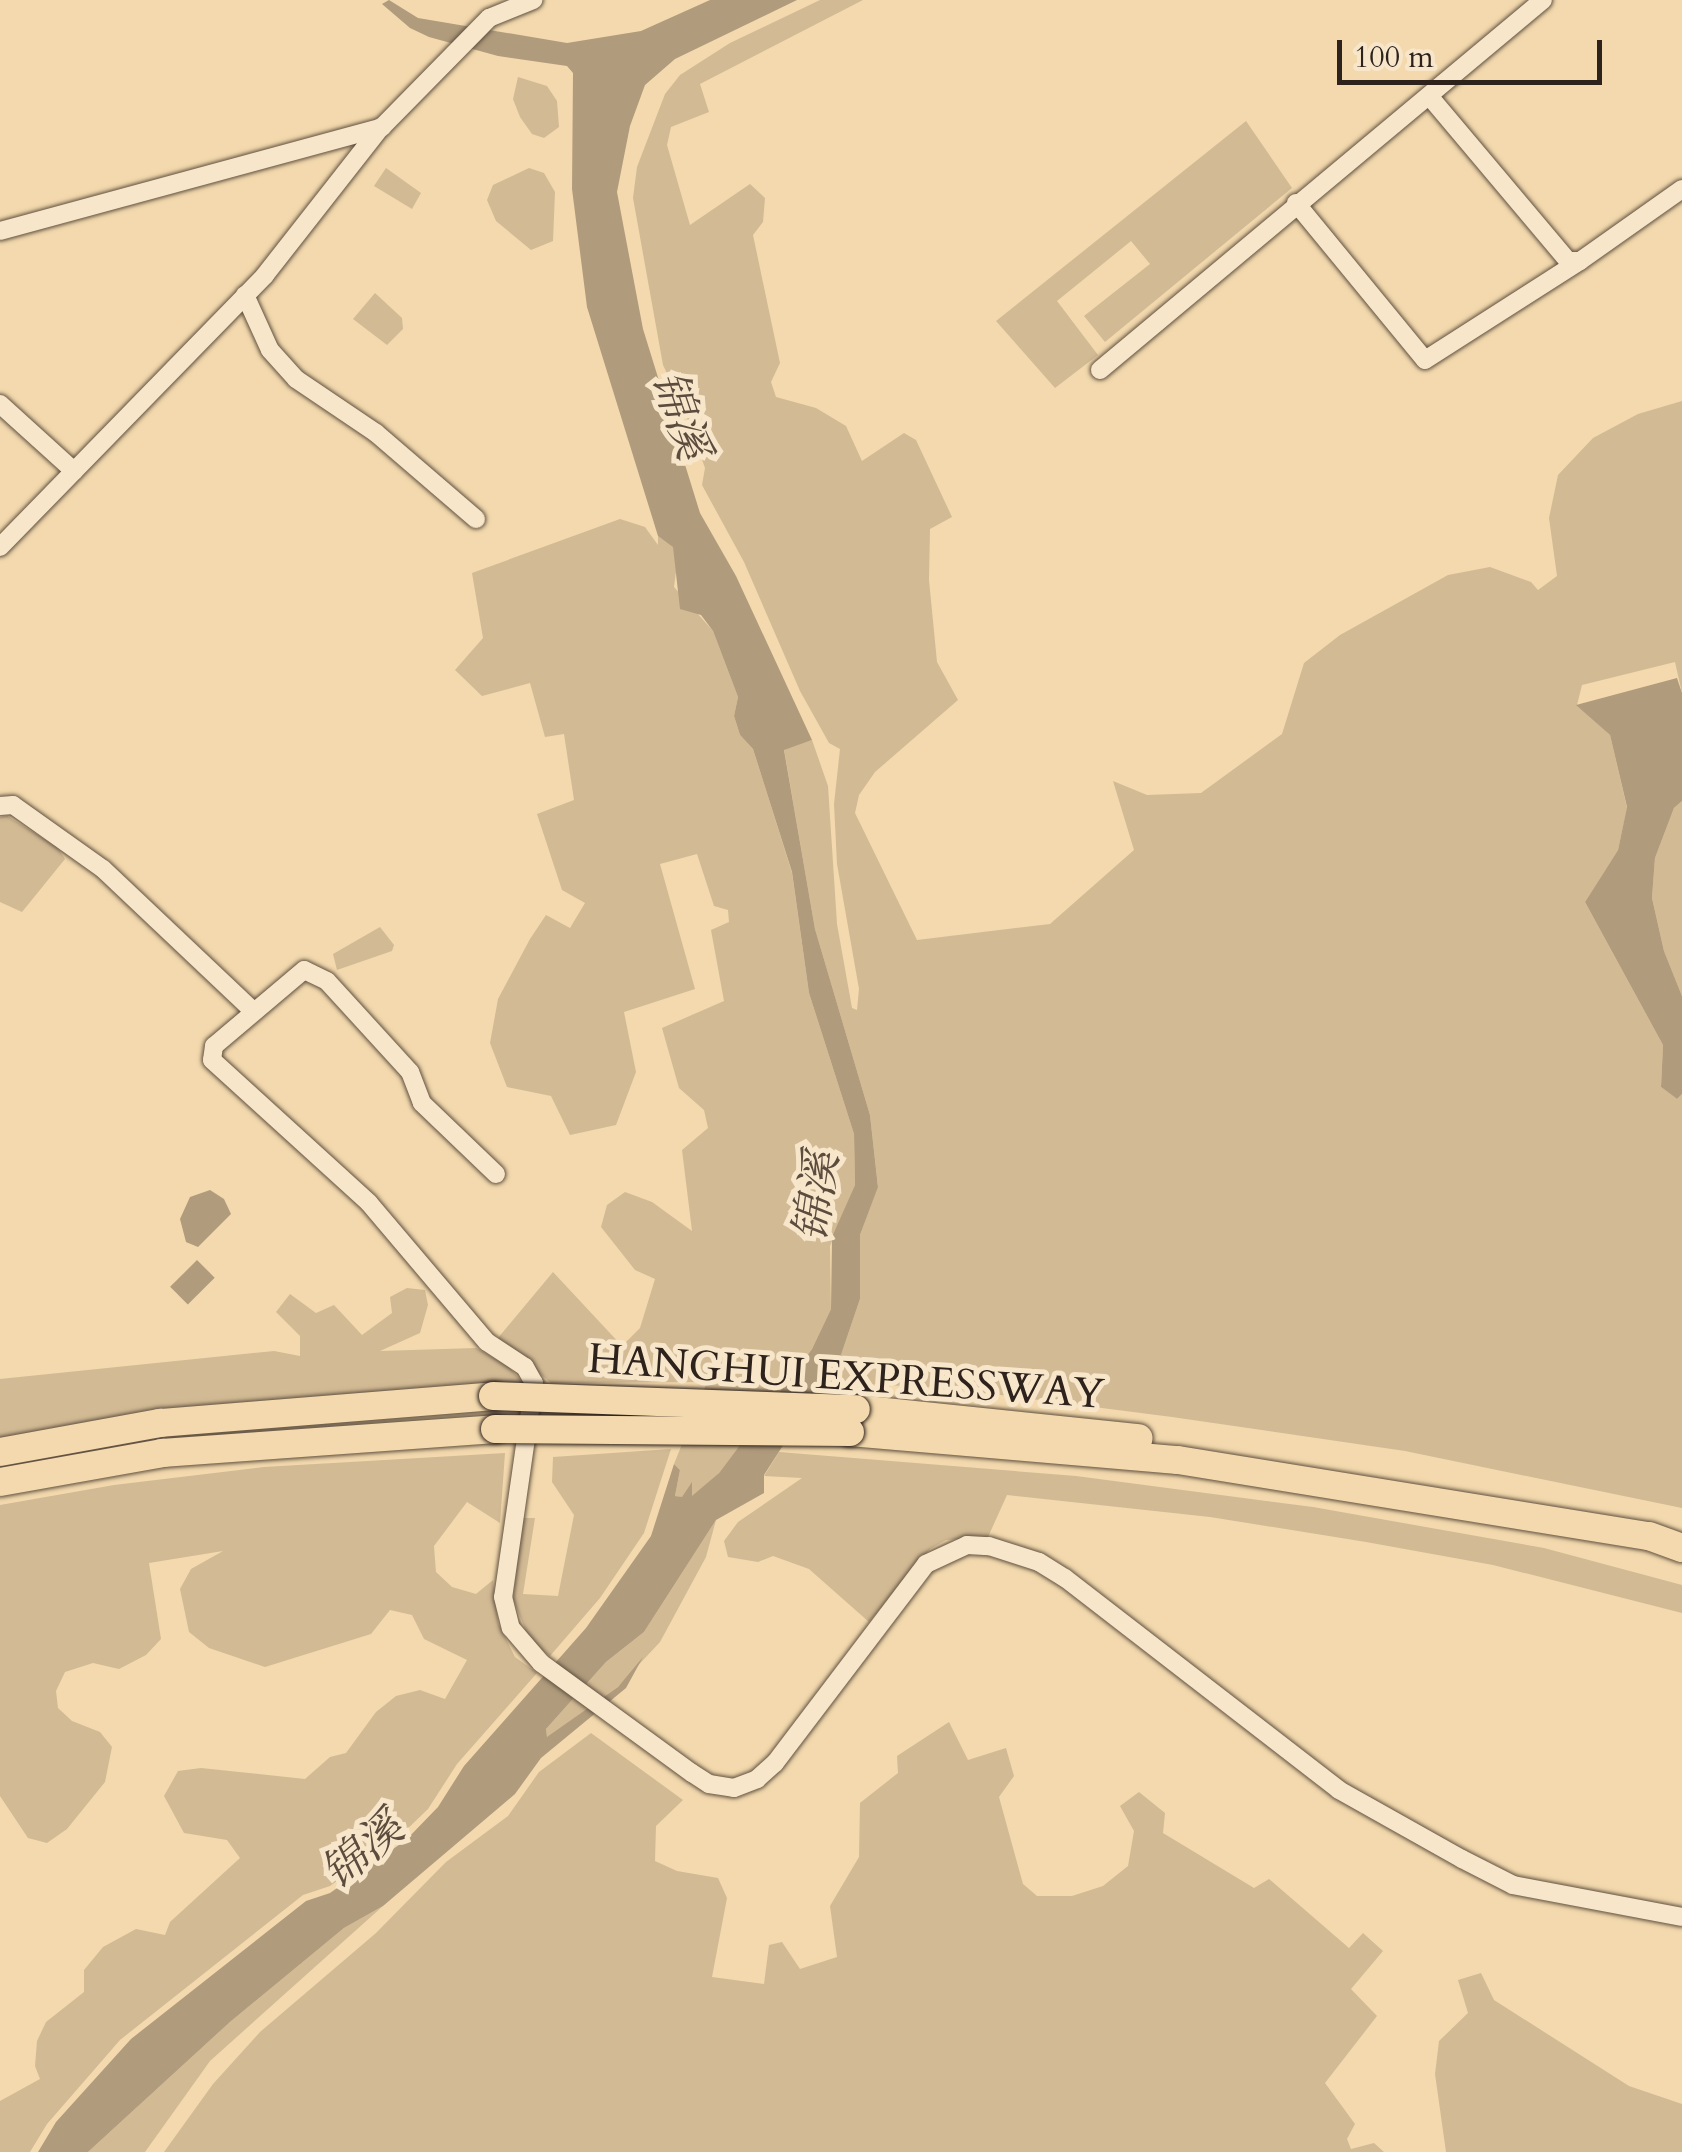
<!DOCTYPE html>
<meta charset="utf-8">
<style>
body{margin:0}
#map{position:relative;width:1682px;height:2152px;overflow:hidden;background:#f3d9ad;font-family:Cardo,"Noto Serif SC",serif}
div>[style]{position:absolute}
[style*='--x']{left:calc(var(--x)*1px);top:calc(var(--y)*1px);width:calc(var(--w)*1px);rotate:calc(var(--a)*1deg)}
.green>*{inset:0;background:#d2ba94}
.water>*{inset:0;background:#b09b7c;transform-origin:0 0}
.roads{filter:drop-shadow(0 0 2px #5f5040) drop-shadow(0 0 2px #5f5040)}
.minor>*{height:18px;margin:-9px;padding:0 9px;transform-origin:9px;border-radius:9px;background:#f7e6ca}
.highway>*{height:28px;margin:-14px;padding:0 14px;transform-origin:14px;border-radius:14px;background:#f3d9ad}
.bridges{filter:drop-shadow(0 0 2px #2e221c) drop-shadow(0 0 2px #2e221c)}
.highway-bridge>*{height:28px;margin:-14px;padding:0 14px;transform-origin:14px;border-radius:14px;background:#f3d9ad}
span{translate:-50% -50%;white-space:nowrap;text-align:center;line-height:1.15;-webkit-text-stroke:10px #f7e6ca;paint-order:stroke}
.street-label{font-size:42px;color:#2e221c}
.water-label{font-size:45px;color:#5c4c3e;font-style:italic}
.scale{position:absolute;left:1337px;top:40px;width:265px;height:45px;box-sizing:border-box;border:5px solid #2e221c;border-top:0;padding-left:12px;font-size:30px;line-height:35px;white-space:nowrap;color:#2e221c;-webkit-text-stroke:8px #f7e6ca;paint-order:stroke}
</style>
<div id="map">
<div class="green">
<div style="clip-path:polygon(820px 0,863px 0,700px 84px,709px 112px,671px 127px,667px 145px,690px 225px,750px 184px,765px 198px,763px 222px,753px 235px,780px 363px,771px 382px,776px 397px,816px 408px,846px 426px,862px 461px,904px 433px,916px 440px,952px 517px,930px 529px,929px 580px,937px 662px,958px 700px,875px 772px,859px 795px,855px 813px,917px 940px,1050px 924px,1134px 850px,1113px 781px,1147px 795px,1201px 793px,1282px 734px,1304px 663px,1340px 635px,1448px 575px,1490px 567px,1531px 582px,1538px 590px,1557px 576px,1549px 518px,1558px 475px,1593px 438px,1638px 414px,1682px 401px,1682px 693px,1675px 662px,1582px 685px,1577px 705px,1610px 735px,1627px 808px,1618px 850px,1585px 902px,1663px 1045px,1661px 1087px,1677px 1099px,1682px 1094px,1682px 1508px,1405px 1451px,1172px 1417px,946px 1388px,824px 1382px,841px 1355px,860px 1299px,860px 1235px,878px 1186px,870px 1115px,815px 929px,784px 749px,812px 740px,828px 786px,837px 924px,852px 1008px,857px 1010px,859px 989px,837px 864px,834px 804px,840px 749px,829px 743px,800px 691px,744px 562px,702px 485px,705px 468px,683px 407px,687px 395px,671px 382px,663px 365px,633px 198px,637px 167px,665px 94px,680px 75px,730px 43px)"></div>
<div style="clip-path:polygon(518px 77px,547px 86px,557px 101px,559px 127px,544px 138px,532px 134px,520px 117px,513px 99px)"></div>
<div style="clip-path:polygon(1246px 121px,1292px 188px,1105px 342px,1084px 316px,1150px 264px,1131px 241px,1057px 301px,1098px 355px,1055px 388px,996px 321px)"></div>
<div style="clip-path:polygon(386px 168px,421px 193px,412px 209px,374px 186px)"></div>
<div style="clip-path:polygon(529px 168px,544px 173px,555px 192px,553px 241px,531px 250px,496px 221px,487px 200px,493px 185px)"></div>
<div style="clip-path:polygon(375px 293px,402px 318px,403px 329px,387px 345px,353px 319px)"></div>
<div style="clip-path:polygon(620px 519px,645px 527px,658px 545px,658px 536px,673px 546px,677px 564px,674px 587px,713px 631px,738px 697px,734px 716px,740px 735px,753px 749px,792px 873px,809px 993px,854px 1134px,855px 1185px,830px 1246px,831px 1309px,812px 1349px,719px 1473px,690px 1499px,675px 1496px,680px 1470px,674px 1464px,707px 1382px,551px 1383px,498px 1338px,553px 1272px,622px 1346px,640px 1328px,655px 1279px,635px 1270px,601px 1227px,607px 1205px,625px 1192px,652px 1202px,692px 1231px,682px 1150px,708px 1128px,704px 1110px,679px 1088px,662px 1028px,724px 1001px,711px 930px,729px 922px,728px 910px,714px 906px,697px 854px,660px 864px,695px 989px,624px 1012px,636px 1072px,616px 1125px,570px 1135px,551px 1096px,507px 1087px,490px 1043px,498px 999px,530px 939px,546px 915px,570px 928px,585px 903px,562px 890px,537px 814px,574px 800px,564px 734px,545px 737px,530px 683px,482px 696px,455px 670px,483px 638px,472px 573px)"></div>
<div style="clip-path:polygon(1682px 801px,1682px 996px,1664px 951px,1652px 898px,1655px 858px,1674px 808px)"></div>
<div style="clip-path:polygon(7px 816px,57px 847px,65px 859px,22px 912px,0 902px,0 817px)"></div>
<div style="clip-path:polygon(380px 927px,394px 945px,392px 951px,337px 970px,333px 954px)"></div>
<div style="clip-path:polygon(407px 1288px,425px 1290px,428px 1305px,420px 1333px,380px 1351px,476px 1348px,508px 1366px,522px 1382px,403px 1391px,0 1439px,0 1379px,274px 1351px,300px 1356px,300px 1336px,276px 1312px,290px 1294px,316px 1313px,334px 1305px,362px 1335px,392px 1313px,390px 1297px)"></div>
<div style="clip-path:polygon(671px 1449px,644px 1533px,600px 1598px,550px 1656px,530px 1641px,513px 1599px,523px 1518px,535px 1518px,523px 1594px,558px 1596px,574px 1515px,552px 1482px,553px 1457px)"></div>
<div style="clip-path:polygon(779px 1452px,1076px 1476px,1313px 1507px,1544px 1548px,1682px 1585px,1682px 1613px,1493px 1565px,1366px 1542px,1210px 1517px,1007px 1495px,988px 1537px,946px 1540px,930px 1549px,869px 1622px,809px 1569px,773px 1556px,758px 1562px,728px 1557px,724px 1541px,738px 1522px,802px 1478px,764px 1476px)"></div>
<div style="clip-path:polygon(505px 1453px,500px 1523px,467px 1502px,434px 1546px,436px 1572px,452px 1587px,476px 1594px,493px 1580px,498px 1623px,515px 1657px,537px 1673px,457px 1764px,428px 1809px,401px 1835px,330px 1886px,303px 1895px,120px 2040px,47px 2124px,30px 2152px,0 2152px,0 2101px,40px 2079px,35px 2066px,37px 2041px,46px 2022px,84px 1992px,84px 1970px,103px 1947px,136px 1929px,165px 1935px,170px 1922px,240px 1858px,227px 1840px,184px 1833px,164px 1796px,178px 1771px,201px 1768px,305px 1779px,330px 1757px,346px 1753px,376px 1712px,396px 1696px,420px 1690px,445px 1699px,467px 1660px,424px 1639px,412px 1615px,390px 1610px,371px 1634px,265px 1667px,209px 1648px,189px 1632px,180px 1589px,191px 1569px,223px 1551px,149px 1563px,161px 1639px,146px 1655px,119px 1669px,93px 1663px,65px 1672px,56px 1691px,58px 1708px,72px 1721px,100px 1732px,112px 1747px,105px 1782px,67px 1829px,47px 1843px,28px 1838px,0 1796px,0 1505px,114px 1485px,264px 1467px)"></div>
<div style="clip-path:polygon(716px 1520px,706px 1557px,660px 1642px,618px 1687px,547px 1738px,546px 1729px,606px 1662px,644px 1632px)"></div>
<div style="clip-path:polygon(949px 1722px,968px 1760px,1006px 1748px,1014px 1776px,999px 1797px,1023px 1884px,1037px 1896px,1072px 1896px,1103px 1886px,1128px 1866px,1134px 1831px,1120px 1806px,1139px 1792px,1165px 1813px,1163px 1833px,1254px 1888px,1269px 1879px,1349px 1948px,1363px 1933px,1383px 1951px,1351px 1989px,1377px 2016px,1325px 2083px,1355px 2124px,1347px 2139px,1351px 2149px,1374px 2143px,1384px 2152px,164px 2152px,213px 2084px,260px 2032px,376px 1933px,446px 1862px,508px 1816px,539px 1772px,591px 1733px,683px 1800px,656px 1826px,655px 1861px,677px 1871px,718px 1878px,727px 1898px,712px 1977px,764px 1984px,769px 1945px,782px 1942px,800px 1969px,837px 1957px,830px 1906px,859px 1857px,860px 1803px,898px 1773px,897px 1756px)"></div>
<div style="clip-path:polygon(383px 1906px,210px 2061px,145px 2152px,88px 2152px,230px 2022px,344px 1928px)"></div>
<div style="clip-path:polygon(1481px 1973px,1494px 2000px,1629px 2086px,1682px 2104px,1682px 2152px,1446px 2152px,1435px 2074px,1439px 2041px,1468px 2013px,1458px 1980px)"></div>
</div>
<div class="water">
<div style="clip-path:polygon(389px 0,418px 18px,567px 43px,641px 31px,710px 0,797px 0,675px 59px,645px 85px,630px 126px,617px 192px,643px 329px,700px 513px,736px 576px,812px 740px,784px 750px,815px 929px,870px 1115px,878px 1187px,860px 1235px,860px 1299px,841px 1355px,764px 1475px,764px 1493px,716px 1520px,644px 1632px,606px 1662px,546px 1729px,547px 1737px,618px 1687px,643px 1657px,626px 1688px,541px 1758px,515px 1794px,383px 1906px,344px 1928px,230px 2022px,88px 2152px,38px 2152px,56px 2122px,131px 2039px,306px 1901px,330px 1893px,406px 1840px,438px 1807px,464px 1766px,586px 1628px,651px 1536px,674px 1464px,680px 1470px,675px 1496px,682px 1497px,692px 1482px,692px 1496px,719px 1473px,812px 1349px,831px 1309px,832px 1237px,855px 1185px,854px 1134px,809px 993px,792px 872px,753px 749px,740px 735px,734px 716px,738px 697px,713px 631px,701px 615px,680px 609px,673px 547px,658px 536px,587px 307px,572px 189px,573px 73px,567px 66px,498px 56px,429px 37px,410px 28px,382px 4px)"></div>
<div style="clip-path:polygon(1677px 678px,1682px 693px,1682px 801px,1674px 808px,1655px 858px,1652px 898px,1664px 951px,1682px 996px,1682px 1094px,1677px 1099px,1661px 1087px,1663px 1045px,1585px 902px,1618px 850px,1627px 807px,1610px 735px,1576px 705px)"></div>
<div style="clip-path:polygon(210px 1190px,224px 1199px,231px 1214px,198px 1247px,186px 1242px,180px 1219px,190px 1197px)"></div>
<div style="left:197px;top:1260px;width:25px;height:38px;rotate:45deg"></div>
</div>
<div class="roads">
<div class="minor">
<div style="--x:1430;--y:97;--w:214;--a:49.9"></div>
<div style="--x:1568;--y:261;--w:12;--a:0"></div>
<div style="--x:1580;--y:261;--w:125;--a:-35.2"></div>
<div style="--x:1296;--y:203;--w:203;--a:50.6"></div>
<div style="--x:1425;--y:360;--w:184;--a:-32.6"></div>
<div style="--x:0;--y:231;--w:396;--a:-15.2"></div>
<div style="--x:382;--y:127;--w:153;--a:-45.5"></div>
<div style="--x:489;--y:18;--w:48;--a:-22.2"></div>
<div style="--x:245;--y:295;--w:60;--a:65.6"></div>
<div style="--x:270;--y:350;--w:39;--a:48"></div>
<div style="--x:296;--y:379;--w:97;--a:34"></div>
<div style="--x:376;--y:433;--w:132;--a:40.7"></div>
<div style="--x:1100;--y:370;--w:577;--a:-39.87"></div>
<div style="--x:0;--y:404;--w:100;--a:42.2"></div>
<div style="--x:0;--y:547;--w:380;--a:-45.7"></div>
<div style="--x:265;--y:275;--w:188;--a:-51.9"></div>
<div style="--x:0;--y:806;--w:13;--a:-4"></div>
<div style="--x:13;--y:805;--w:110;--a:35.4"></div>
<div style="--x:103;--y:869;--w:205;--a:43.4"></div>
<div style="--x:496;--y:1174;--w:103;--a:-136.2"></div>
<div style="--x:422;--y:1103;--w:33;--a:-111"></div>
<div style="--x:410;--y:1072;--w:123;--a:-132.4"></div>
<div style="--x:327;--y:981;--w:25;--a:-154"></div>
<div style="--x:304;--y:970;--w:118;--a:139.8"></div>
<div style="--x:214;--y:1046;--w:14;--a:98"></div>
<div style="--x:212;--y:1060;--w:212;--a:42.3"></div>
<div style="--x:369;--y:1203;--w:182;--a:49.7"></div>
<div style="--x:487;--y:1342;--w:45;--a:33.3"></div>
<div style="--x:525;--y:1367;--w:18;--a:61"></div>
<div style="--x:534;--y:1383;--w:216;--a:98.2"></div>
<div style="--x:503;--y:1597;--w:32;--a:76"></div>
<div style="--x:511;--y:1628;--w:46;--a:49.4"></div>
<div style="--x:541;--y:1663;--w:187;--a:36.1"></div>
<div style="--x:692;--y:1773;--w:20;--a:33"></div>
<div style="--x:709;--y:1784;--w:25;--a:9"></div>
<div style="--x:734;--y:1788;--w:25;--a:-21"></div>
<div style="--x:757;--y:1779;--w:24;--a:-42"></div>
<div style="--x:775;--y:1763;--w:250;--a:-52.8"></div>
<div style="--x:926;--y:1564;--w:45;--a:-24.9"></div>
<div style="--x:967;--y:1545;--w:22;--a:3"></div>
<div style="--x:989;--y:1546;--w:52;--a:17.7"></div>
<div style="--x:1039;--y:1562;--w:31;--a:32"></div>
<div style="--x:1065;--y:1578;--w:346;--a:37.7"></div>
<div style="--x:1339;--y:1790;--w:141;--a:29.3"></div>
<div style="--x:1462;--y:1859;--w:57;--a:27"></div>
<div style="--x:1513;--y:1885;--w:172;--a:10.7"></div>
</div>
<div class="highway">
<div style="--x:856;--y:1409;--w:284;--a:5.9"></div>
<div style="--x:850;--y:1432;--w:329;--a:4.9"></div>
<div style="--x:1178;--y:1460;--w:477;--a:9.2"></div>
<div style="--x:1649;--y:1536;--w:35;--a:20"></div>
<div style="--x:0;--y:1452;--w:163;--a:-10.3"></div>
<div style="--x:160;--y:1423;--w:334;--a:-4.6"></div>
<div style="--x:0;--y:1482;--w:165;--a:-10.1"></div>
<div style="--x:162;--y:1453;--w:334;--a:-4.1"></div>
</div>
</div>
<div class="bridges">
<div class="highway-bridge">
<div style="--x:493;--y:1396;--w:363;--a:2.1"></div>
<div style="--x:495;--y:1429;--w:355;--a:0.5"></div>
</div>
</div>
<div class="street-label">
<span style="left:846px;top:1377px;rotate:4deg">HANGHUI EXPRESSWAY</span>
</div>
<div class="water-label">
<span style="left:680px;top:415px;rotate:71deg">锦溪</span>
<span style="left:817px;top:1197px;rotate:-82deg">锦溪</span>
<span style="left:363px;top:1851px;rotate:-40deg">锦溪</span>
</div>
<div class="scale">100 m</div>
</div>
